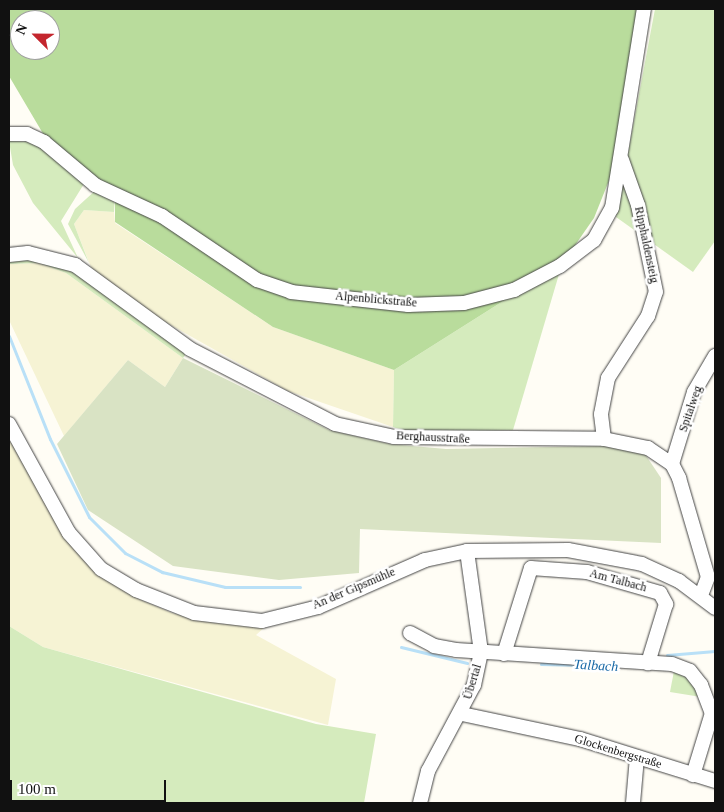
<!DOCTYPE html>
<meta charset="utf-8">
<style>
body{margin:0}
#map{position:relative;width:724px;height:812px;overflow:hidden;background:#fffdf5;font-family:"Times New Roman",serif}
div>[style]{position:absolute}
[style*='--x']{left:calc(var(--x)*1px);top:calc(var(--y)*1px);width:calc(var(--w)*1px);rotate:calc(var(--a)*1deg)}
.farmland>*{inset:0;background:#f6f3d4}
.green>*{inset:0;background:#d5ebbd}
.forest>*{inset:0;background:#b9dc9c}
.cemetery>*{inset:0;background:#d9e3c4}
.stream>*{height:3px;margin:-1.5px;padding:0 1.5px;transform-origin:1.5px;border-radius:1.5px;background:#b9e0f7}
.roads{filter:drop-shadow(0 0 1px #444) drop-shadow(0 0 1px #444)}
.minor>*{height:14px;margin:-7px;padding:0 7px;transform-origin:7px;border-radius:7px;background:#fff}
span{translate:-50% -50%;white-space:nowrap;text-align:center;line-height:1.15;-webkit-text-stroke:5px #fff;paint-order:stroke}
.street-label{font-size:12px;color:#111}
.water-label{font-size:14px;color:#1768a6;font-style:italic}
.frame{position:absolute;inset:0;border:10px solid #111;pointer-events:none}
.north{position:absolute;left:10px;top:10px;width:50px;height:50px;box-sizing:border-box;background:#fff;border:1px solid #a0a0a0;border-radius:50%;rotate:293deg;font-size:14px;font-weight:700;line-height:20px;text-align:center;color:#111}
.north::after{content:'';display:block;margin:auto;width:18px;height:22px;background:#c4262e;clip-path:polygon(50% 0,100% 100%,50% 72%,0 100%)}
.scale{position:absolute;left:10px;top:780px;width:156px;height:22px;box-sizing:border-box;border:2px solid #111;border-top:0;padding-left:6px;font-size:15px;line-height:18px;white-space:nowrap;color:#111;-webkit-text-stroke:4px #fff;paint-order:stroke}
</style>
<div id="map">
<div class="farmland">
<div style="clip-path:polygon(84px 210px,114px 212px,115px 223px,273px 327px,394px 370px,393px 427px,288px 391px,112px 292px,96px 280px,74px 224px)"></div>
<div style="clip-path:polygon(39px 263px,66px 273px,183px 358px,165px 387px,128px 360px,64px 436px,9px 320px,9px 264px)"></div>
<div style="clip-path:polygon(9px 437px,60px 531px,103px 575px,139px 599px,172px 613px,216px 623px,266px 626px,256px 635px,336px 679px,328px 725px,43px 647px,9px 626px)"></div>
</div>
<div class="green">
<div style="clip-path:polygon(655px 9px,715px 9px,715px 241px,693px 272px,616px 217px)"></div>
<div style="clip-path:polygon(9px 141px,32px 142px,87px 179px,61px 221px,78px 258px,33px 203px,13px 165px)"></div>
<div style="clip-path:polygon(97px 189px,115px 197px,114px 212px,84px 210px,74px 224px,89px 263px,68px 224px,75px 209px)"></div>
<div style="clip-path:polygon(9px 258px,60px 263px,188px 351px,183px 358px,66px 273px,39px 263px,9px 264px)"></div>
<div style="clip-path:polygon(562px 264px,513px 430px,411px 433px,393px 427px,394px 370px)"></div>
<div style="clip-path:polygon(9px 626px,43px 647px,316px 724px,376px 734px,364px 803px,9px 803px)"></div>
<div style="clip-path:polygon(674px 671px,687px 678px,701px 697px,670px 692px)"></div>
</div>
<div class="forest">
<div style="clip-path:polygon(evenodd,9px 9px,637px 9px,614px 168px,594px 218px,562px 264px,394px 370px,273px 327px,115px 222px,115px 197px,45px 137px,9px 76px,9px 9px,20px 20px,50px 20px,50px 50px,20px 50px,20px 20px)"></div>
</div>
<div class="cemetery">
<div style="clip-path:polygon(183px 358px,329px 430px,390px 444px,446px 449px,609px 446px,645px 454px,661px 478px,661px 543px,360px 529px,359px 573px,279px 580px,173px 566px,88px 510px,57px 444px,128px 360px,165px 387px)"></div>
</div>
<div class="stream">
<div style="--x:9;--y:336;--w:111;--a:68.3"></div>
<div style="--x:50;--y:439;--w:87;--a:63.4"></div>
<div style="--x:89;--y:517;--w:51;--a:45"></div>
<div style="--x:125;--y:553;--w:42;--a:27.2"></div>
<div style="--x:162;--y:572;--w:65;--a:13.4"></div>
<div style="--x:225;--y:587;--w:75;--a:0"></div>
<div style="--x:401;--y:647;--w:68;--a:13.6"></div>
<div style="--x:667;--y:655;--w:48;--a:-4.8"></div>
<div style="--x:541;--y:664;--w:42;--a:1.4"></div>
</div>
<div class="roads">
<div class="minor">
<div style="--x:9;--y:134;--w:18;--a:0"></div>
<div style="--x:27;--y:134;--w:19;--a:25"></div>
<div style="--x:44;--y:142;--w:67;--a:40.1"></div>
<div style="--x:95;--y:185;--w:74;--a:24.8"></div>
<div style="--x:162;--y:216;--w:115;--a:34"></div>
<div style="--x:257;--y:280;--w:36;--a:19"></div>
<div style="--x:291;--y:292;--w:118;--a:6.3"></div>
<div style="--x:408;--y:305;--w:56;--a:-2"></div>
<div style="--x:464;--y:303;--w:52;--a:-14.6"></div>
<div style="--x:514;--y:290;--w:52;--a:-27.6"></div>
<div style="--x:560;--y:266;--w:43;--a:-37.4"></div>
<div style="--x:594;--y:240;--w:37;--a:-61"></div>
<div style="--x:612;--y:208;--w:202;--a:-80.9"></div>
<div style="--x:9;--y:255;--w:19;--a:-6"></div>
<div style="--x:28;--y:253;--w:49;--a:14.3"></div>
<div style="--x:75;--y:265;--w:142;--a:36.1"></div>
<div style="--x:190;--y:349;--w:163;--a:27.3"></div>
<div style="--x:335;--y:424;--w:60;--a:12.4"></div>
<div style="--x:394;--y:437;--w:210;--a:0.5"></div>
<div style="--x:604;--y:439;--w:45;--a:11.6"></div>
<div style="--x:648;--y:448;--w:29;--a:34"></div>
<div style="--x:672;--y:464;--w:16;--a:63"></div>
<div style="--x:679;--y:478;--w:103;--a:73.7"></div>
<div style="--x:708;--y:577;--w:19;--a:111"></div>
<div style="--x:9;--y:424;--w:124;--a:61.2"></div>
<div style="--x:69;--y:533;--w:48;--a:48.4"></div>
<div style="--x:101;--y:569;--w:41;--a:31"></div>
<div style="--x:136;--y:590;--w:62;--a:21.6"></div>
<div style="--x:194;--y:613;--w:68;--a:6.7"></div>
<div style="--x:262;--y:621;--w:58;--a:-14"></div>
<div style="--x:318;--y:607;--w:117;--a:-23.7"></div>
<div style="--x:425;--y:560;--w:43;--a:-12.1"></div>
<div style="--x:467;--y:551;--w:101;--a:-0.6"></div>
<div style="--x:568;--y:550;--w:75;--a:10.7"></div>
<div style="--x:642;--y:564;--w:41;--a:24.7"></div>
<div style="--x:679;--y:581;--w:45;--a:36.9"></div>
<div style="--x:604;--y:439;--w:25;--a:-97"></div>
<div style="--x:601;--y:414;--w:37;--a:-79"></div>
<div style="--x:608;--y:378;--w:74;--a:-57.2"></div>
<div style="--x:648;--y:316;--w:25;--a:-72"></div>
<div style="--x:656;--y:292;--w:89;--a:-101.7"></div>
<div style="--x:638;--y:205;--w:48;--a:-109.6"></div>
<div style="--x:672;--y:464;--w:75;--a:-73"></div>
<div style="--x:694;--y:392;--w:42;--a:-59.7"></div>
<div style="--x:410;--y:633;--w:27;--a:28"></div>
<div style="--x:434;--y:646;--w:22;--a:10"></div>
<div style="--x:456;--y:650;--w:216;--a:3.7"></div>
<div style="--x:672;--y:664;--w:19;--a:21"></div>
<div style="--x:690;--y:671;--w:18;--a:52"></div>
<div style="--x:701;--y:685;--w:30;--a:69"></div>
<div style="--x:712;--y:713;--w:65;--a:107"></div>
<div style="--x:504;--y:654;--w:90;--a:-72.6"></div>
<div style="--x:531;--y:568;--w:56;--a:4.1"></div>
<div style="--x:587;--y:572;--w:76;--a:16"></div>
<div style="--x:660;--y:593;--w:13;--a:61"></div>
<div style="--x:666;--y:604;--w:62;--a:107"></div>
<div style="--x:462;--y:714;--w:121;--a:12"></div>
<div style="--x:580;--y:739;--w:141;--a:17.3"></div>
<div style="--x:420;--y:803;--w:33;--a:-76"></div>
<div style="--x:428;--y:771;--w:98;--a:-61.9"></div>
<div style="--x:474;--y:685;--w:34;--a:-78"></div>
<div style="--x:481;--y:652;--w:102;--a:-97.9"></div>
<div style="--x:633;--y:803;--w:46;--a:-85"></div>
</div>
</div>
<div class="street-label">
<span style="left:646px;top:245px;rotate:78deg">Ripphaldensteig</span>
<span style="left:376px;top:300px;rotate:5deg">Alpenblickstraße</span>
<span style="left:691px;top:409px;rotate:-71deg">Spitalweg</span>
<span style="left:433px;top:438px;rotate:3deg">Berghausstraße</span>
<span style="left:618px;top:581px;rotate:15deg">Am Talbach</span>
<span style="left:354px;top:589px;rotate:-23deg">An der Gipsmühle</span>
<span style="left:473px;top:682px;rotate:-73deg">Übertal</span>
<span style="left:618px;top:752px;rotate:17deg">Glockenbergstraße</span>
</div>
<div class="water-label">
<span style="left:596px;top:666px;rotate:3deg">Talbach</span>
</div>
<div class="frame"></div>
<div class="north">N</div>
<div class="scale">100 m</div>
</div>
